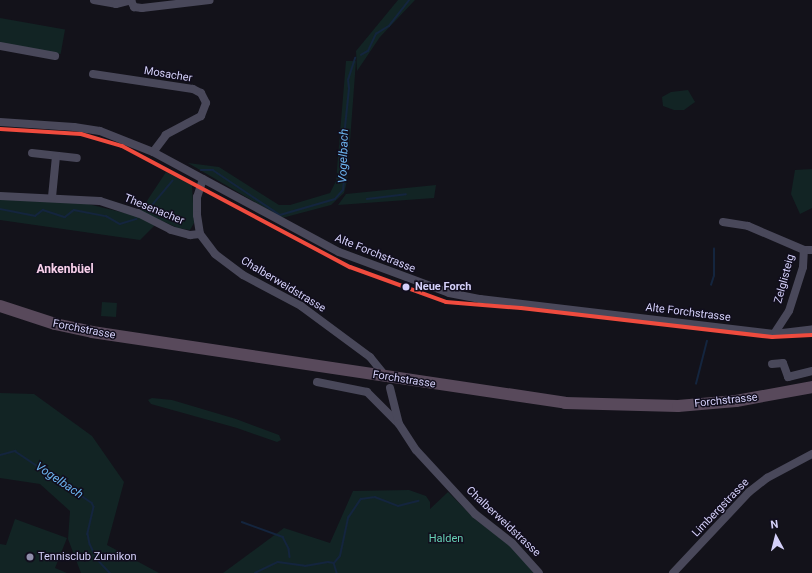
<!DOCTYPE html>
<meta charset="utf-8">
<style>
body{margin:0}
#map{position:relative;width:812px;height:573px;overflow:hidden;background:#13121a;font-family:Roboto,sans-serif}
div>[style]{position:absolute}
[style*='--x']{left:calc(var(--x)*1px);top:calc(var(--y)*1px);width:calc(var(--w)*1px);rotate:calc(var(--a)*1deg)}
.green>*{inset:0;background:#122424;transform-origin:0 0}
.stream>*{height:1.5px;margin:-0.75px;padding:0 0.75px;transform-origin:0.75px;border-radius:0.75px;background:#14253e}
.minor>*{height:8px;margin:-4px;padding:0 4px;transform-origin:4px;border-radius:4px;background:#49485a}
.highway>*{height:12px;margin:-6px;padding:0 6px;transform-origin:6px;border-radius:6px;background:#58495b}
.rail-1>*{height:4px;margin:-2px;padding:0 2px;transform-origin:2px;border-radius:2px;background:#ef4b3e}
.dots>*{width:11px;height:11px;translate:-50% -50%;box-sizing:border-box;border:2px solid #110e1d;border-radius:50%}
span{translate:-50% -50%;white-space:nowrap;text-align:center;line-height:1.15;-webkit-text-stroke:3px #110e1d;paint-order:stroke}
.street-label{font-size:11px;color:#d4d0f9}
.stop-label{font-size:11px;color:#d4d0f9;font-weight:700}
.left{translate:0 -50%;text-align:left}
.park-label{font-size:11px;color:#66d0b4}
.poi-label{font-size:11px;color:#d4d0f9}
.water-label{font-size:12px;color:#6bb3ed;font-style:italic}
.neighbourhood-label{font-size:12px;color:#fad2ec;font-weight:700}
.north{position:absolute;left:756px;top:517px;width:40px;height:40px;-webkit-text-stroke:3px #110e1d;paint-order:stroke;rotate:353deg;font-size:11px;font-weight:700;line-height:16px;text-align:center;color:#d4d0f9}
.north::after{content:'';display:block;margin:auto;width:14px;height:18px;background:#d4d0f9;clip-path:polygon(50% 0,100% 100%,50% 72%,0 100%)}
</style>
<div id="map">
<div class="green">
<div style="clip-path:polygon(398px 0,415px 0,380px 37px,357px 71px,356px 51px)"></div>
<div style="left:0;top:18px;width:66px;height:25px;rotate:10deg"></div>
<div style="clip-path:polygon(346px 61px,356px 61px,347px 181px,344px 193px,331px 205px,282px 218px,188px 163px,219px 167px,279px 205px,290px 205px,330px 193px,336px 181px)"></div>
<div style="clip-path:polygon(688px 90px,695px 102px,684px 110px,674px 110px,663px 106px,662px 97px,671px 92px)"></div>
<div style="clip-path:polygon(812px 169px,812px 208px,800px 214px,791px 194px,795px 170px)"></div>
<div style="clip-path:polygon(166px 172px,192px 185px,194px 223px,190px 230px,178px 228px,160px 220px,140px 240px,0 220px,0 199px,84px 203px,137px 216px)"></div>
<div style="clip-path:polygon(436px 185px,434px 198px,338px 205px,346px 194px)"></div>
<div style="left:102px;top:302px;width:15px;height:14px;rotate:4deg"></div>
<div style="clip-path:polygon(0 393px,34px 394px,92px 436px,124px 482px,107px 545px,159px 573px,81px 573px,68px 539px,70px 511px,40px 484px,0 478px)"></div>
<div style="clip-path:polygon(152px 398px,172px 400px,236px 419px,279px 435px,281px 440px,277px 442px,237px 428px,151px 404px,148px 400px)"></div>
<div style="clip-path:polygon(409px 490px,426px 496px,430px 502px,430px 509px,448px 492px,476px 520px,515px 549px,534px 573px,223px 573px,284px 528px,330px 543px,353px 491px)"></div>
<div style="clip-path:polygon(15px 519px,67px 538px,55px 568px,67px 573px,0 573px,0 544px,6px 545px)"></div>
</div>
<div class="stream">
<div style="--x:361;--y:55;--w:8;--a:-30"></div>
<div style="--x:368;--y:51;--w:19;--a:-65"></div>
<div style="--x:376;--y:34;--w:15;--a:-32"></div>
<div style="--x:389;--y:26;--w:33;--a:-52"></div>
<div style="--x:201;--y:170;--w:12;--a:0"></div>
<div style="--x:213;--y:170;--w:81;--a:33.9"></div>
<div style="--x:280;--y:215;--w:57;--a:-16.2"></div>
<div style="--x:335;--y:199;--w:12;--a:-48"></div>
<div style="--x:343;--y:190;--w:9;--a:-84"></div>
<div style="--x:344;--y:181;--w:44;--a:-90"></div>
<div style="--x:344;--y:137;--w:48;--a:-84.1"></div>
<div style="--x:349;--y:89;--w:9;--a:-96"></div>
<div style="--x:348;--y:80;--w:23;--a:-72"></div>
<div style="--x:367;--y:199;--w:39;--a:-7"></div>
<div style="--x:0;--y:209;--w:36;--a:11"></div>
<div style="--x:35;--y:216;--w:10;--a:-37"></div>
<div style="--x:43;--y:210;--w:23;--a:18"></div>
<div style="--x:65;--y:217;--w:11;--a:-38"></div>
<div style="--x:74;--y:210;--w:33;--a:11"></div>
<div style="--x:106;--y:216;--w:16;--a:30"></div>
<div style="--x:120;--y:224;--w:17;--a:-17"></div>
<div style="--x:148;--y:210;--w:38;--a:-50"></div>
<div style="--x:711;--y:285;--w:9;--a:-72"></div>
<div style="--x:714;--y:276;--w:27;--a:-90"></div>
<div style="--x:696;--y:384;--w:44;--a:-75.7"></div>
<div style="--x:0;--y:455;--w:16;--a:-15"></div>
<div style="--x:15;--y:451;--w:93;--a:34"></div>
<div style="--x:92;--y:503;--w:4;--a:63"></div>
<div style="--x:94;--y:507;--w:28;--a:103"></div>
<div style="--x:88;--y:534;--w:10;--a:79"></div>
<div style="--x:90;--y:544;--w:17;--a:65"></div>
<div style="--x:97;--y:559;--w:19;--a:47"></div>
<div style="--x:242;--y:522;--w:44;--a:20.1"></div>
<div style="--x:283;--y:537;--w:13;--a:63"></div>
<div style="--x:289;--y:549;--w:8;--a:83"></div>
<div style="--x:334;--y:563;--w:9;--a:-49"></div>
<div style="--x:340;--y:556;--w:39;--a:-78"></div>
<div style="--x:348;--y:518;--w:23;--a:-56"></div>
<div style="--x:361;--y:499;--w:14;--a:-8"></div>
<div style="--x:375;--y:497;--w:25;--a:21"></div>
<div style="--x:398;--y:506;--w:21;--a:-14"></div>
<div style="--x:255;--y:573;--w:25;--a:-26"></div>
<div style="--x:278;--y:562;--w:27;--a:8"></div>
<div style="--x:305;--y:566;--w:23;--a:-10"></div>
<div style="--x:328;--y:562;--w:6;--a:9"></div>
<div style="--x:334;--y:563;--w:10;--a:73"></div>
</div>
<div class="minor">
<div style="--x:94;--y:0;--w:22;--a:10"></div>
<div style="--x:116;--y:4;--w:16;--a:-14"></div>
<div style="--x:131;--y:1;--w:7;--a:63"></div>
<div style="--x:134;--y:7;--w:8;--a:7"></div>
<div style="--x:142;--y:8;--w:68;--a:-6.7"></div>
<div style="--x:0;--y:46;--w:56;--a:10.3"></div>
<div style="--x:93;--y:74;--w:101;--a:8.5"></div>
<div style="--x:193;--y:89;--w:9;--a:27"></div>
<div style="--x:201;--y:93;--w:11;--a:63"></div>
<div style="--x:206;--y:103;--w:14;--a:111"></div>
<div style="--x:201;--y:116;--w:40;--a:152"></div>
<div style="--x:166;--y:135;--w:21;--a:127"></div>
<div style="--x:0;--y:122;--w:74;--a:3.9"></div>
<div style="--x:74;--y:127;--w:26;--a:9"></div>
<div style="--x:100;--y:131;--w:57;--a:21.6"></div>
<div style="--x:153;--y:152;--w:211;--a:28.3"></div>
<div style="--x:339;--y:252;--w:117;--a:20.4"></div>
<div style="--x:449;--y:293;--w:32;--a:11"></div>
<div style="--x:480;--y:299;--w:296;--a:6.8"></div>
<div style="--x:774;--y:334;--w:38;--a:-7"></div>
<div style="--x:32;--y:153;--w:45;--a:6.3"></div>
<div style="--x:203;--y:179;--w:19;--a:108"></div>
<div style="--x:197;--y:197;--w:18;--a:90"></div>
<div style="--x:197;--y:215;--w:19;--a:81"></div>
<div style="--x:200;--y:234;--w:25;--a:53"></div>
<div style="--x:215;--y:254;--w:35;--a:37"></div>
<div style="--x:243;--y:275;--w:66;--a:28.1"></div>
<div style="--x:301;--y:306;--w:86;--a:36.5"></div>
<div style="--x:370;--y:357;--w:19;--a:51"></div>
<div style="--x:0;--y:196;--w:100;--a:2.9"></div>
<div style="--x:100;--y:201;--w:40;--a:18"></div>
<div style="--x:138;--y:213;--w:37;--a:27"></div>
<div style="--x:171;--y:230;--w:20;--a:15"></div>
<div style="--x:190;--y:235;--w:10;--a:-6"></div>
<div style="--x:52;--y:197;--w:41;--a:-84.4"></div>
<div style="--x:723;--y:222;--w:25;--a:9"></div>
<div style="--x:748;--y:226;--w:61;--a:23.2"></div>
<div style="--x:804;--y:250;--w:8;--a:0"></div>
<div style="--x:774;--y:334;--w:27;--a:-57"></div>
<div style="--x:789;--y:311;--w:46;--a:-72.3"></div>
<div style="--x:803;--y:267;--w:17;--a:-87"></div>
<div style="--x:772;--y:364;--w:11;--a:-5"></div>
<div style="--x:783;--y:363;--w:15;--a:70"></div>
<div style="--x:788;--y:377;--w:25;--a:-14"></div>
<div style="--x:317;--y:382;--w:51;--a:11.3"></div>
<div style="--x:367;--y:392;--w:45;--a:45"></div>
<div style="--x:390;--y:388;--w:37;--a:76"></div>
<div style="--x:399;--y:424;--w:31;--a:57"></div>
<div style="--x:416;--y:450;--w:87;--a:47.3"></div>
<div style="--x:475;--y:514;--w:47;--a:38.1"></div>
<div style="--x:512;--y:543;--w:40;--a:48"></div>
<div style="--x:673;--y:573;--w:111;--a:-46.8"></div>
<div style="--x:749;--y:492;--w:23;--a:-38"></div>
<div style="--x:767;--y:478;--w:51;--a:-28.1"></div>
</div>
<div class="highway">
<div style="--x:0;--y:306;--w:58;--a:18.1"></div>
<div style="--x:55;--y:324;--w:38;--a:12"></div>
<div style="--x:92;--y:332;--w:478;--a:8.5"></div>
<div style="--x:565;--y:403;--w:113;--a:1.5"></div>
<div style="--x:678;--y:406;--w:58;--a:-4.9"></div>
<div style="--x:736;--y:401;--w:77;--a:-10.4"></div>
</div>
<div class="rail-1">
<div style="--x:0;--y:129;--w:81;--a:3.5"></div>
<div style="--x:81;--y:134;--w:43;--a:16.3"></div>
<div style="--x:122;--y:146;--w:258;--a:28"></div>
<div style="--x:350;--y:267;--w:102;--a:20"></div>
<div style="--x:446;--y:302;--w:75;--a:4.6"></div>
<div style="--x:521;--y:308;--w:253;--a:6.6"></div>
<div style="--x:772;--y:337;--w:40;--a:-2.9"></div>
</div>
<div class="dots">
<div style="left:406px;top:287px;background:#d4d0f9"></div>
<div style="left:30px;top:557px;background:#908eab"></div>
</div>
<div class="street-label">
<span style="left:168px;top:75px;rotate:9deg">Mosacher</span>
<span style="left:154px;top:210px;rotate:22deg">Thesenacher</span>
<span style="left:375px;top:254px;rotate:22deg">Alte Forchstrasse</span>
<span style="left:785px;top:279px;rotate:-75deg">Zelglisteig</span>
<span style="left:283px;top:285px;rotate:31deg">Chalberweidstrasse</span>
<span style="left:688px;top:313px;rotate:7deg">Alte Forchstrasse</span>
<span style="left:84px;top:330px;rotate:11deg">Forchstrasse</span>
<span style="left:404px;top:380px;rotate:9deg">Forchstrasse</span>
<span style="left:726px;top:401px;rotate:-6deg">Forchstrasse</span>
<span style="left:721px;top:508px;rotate:-46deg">Limbergstrasse</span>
<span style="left:503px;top:522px;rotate:43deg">Chalberweidstrasse</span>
</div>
<div class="stop-label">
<span class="left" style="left:415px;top:287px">Neue Forch</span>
</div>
<div class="park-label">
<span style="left:446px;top:539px">Halden</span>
</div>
<div class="poi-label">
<span class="left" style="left:38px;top:557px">Tennisclub Zumikon</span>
</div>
<div class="water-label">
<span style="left:344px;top:156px;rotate:-88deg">Vogelbach</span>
<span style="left:59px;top:481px;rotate:34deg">Vogelbach</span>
</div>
<div class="neighbourhood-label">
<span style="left:65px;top:270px">Ankenbüel</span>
</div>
<div class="north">N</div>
</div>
